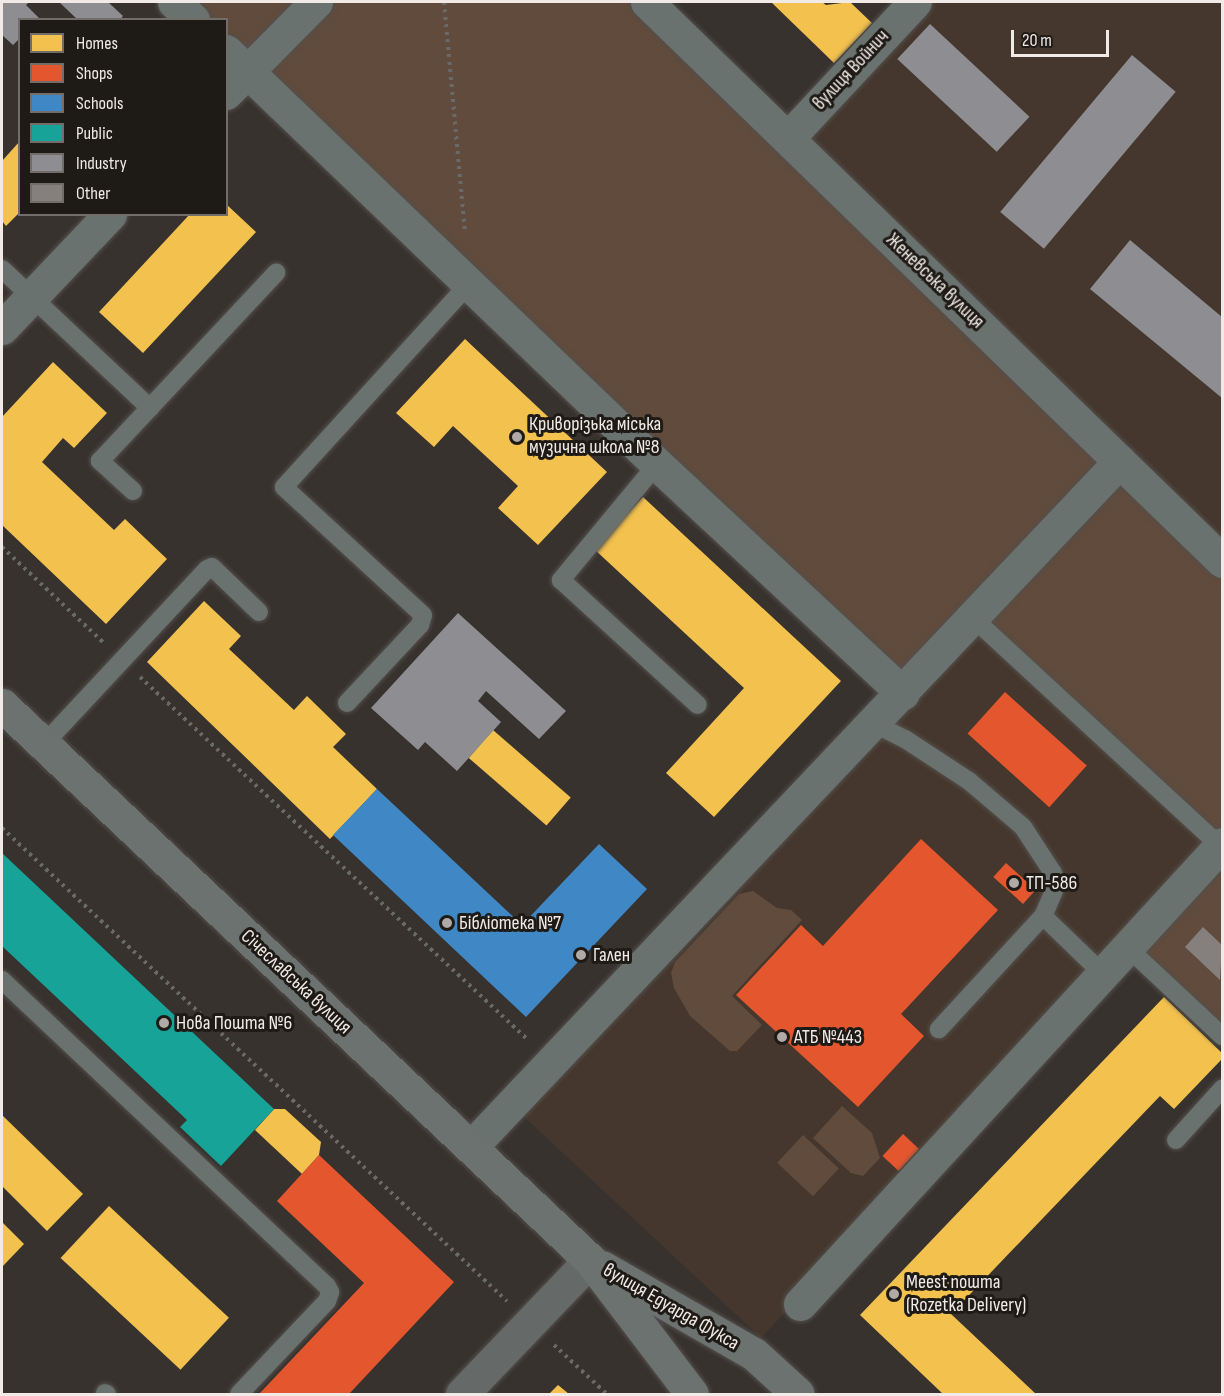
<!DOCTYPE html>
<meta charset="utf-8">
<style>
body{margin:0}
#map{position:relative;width:1224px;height:1396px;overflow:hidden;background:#37322e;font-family:"Sofia Sans Condensed",sans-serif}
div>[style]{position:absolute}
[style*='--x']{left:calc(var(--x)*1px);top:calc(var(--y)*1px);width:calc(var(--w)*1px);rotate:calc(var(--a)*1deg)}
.built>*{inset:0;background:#45372d;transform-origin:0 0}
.green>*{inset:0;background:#614b3c;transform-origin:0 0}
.homes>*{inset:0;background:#f2c14e;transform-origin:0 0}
.shops>*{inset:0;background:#e4572e;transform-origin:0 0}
.schools>*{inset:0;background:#3f88c5}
.public>*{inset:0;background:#17a398}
.industry>*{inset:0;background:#8d8d92;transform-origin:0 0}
.building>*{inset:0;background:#85807d}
.path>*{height:4px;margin-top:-2px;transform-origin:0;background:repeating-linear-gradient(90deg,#696a68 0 3px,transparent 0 7.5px)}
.roads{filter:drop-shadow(0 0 2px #544f4c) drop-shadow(0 0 2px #544f4c)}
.lane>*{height:18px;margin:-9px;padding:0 9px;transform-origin:9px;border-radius:9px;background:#6a726f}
.street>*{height:33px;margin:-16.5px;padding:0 16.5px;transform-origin:16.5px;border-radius:16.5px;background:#6a726f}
.secondary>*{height:33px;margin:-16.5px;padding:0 16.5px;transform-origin:16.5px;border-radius:16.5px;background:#656967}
.primary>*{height:33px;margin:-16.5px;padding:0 16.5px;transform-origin:16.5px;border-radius:16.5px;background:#6b726f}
.dots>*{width:16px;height:16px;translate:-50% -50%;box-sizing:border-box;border:3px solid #1e1a16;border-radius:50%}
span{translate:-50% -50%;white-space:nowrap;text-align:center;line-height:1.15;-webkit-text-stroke:6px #1e1a16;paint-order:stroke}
.street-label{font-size:20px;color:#f1eae6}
.poi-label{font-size:20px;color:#f1eae6}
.left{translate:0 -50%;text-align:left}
.frame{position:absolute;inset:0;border:3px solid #f1eae6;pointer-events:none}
.legend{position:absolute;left:18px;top:18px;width:210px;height:198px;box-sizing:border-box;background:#1e1a16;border:2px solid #726d69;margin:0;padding:8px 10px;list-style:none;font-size:18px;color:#f1eae6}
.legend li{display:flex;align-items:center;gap:12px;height:30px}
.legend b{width:30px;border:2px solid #726d69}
.scale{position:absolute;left:1011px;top:30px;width:98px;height:27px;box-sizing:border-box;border:3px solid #f1eae6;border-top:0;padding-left:8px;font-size:18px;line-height:21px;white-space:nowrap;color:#f1eae6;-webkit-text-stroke:4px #1e1a16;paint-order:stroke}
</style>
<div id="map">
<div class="built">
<div style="clip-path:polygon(915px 2px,1222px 2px,1222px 561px,788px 138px)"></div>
<div style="left:973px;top:618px;width:336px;height:671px;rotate:43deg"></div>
</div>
<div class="green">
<div style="clip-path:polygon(174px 2px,647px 2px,1222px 561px,1222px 1036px,1128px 948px,1220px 847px,973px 618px,903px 693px,227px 51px,226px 20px,193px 19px)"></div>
<div style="clip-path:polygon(753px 891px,777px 908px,791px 910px,802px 920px,732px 996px,762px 1025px,737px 1051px,730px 1051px,690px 1016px,674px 988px,671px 973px,675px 962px,739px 894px)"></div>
<div style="clip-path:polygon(842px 1106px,872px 1133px,880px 1158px,863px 1176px,851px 1173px,813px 1138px)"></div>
<div style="left:803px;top:1135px;width:49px;height:38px;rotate:43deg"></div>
</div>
<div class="homes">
<div style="clip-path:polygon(771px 2px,822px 2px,826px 5px,850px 2px,872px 23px,834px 63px)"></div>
<div style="clip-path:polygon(20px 141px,20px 212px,6px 226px,2px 221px,2px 161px)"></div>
<div style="clip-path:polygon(226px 204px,256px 232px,143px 353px,99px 312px,190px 214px,226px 214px)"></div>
<div style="clip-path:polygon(465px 339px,607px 472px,538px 545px,498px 508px,518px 486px,453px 426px,434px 447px,396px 413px)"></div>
<div style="clip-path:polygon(53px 362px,107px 413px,74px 448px,63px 438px,42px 462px,114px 530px,125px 519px,167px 559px,106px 624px,2px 525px,2px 417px)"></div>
<div style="clip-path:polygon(643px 497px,841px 681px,714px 817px,666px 773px,744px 688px,594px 549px)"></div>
<div style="clip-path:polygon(204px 601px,241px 636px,229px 649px,294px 710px,307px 696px,346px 734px,333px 747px,377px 789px,330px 839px,147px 662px)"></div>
<div style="left:493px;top:730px;width:103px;height:37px;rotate:41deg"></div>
<div style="clip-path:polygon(1164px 997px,1222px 1053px,1222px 1059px,1174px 1109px,1160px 1096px,951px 1314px,1036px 1394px,943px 1394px,860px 1315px)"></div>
<div style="clip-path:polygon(274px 1109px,285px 1109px,321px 1142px,319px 1155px,302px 1174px,255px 1130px)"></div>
<div style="clip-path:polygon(2px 1115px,83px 1194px,47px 1231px,2px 1186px)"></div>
<div style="left:109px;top:1206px;width:164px;height:71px;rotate:43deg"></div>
<div style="clip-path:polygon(2px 1222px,24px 1244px,2px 1267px)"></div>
<div style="clip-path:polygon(558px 1385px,569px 1394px,549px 1394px)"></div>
</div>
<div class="shops">
<div style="left:1005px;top:692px;width:110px;height:56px;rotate:42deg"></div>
<div style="clip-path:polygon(921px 839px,998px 910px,901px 1014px,924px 1036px,858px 1107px,736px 995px,801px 925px,823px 946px)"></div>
<div style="left:1006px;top:863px;width:40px;height:19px;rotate:42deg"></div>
<div style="left:903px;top:1134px;width:22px;height:30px;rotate:43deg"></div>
<div style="clip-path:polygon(319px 1155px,454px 1282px,349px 1394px,259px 1394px,364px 1283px,277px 1201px)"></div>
</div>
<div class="schools">
<div style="clip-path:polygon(377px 789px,522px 925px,599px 844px,647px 889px,526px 1017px,333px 835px)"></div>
</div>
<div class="public">
<div style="clip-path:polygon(2px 853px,274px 1109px,221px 1166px,180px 1127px,187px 1120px,2px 946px)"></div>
</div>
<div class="industry">
<div style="clip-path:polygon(2px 2px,29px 2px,26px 5px,39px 18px,20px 20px,20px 38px,13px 45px,2px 35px)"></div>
<div style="clip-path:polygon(59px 2px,108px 2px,123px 16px,120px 20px,78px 20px)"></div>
<div style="left:930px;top:24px;width:136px;height:48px;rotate:43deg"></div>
<div style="left:1132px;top:55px;width:57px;height:205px;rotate:40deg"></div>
<div style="clip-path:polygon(1130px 240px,1222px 317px,1222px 398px,1090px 289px)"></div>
<div style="clip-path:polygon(458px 613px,566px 711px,539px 739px,486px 691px,478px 701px,501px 722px,457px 771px,425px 742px,418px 750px,371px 708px)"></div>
</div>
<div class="building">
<div style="clip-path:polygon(1203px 927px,1222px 945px,1220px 980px,1185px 947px)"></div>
</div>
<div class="path">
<div style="--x:444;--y:2;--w:231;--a:84.8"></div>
<div style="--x:2;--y:547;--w:140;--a:43.3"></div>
<div style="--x:140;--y:677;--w:530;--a:43.09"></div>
<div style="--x:2;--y:828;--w:692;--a:43.13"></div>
<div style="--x:554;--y:1345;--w:72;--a:42.8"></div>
</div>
<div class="roads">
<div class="lane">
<div style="--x:2;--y:269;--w:203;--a:43.2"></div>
<div style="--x:657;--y:464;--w:151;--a:129.6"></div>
<div style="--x:561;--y:580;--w:185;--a:42.4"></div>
<div style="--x:133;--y:491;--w:45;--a:-137.7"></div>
<div style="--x:100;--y:461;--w:258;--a:-46.9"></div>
<div style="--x:973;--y:618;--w:336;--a:42.7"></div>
<div style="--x:347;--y:703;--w:107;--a:-46.9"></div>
<div style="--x:420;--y:625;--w:10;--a:-73"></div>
<div style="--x:423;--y:615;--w:189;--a:-137.4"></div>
<div style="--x:284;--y:487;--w:275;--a:-47.7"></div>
<div style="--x:873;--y:723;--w:36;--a:27"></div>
<div style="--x:905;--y:739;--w:77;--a:33.3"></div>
<div style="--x:969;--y:781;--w:71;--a:40.4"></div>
<div style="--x:1023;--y:827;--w:55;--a:56.9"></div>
<div style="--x:1053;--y:873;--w:13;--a:77"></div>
<div style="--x:1056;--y:886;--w:33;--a:113"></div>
<div style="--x:1043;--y:916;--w:154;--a:132.6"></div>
<div style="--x:44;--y:744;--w:239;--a:-47"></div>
<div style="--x:207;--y:569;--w:5;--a:-22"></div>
<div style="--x:212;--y:567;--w:65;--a:43.8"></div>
<div style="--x:1043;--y:916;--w:85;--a:44"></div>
<div style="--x:1128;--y:948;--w:129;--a:43.1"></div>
<div style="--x:2;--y:980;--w:446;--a:43.3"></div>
<div style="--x:327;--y:1286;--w:7;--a:63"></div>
<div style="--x:330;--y:1292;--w:9;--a:108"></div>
<div style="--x:327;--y:1301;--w:128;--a:133.4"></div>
<div style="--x:1176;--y:1140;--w:69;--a:-48"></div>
<div style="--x:105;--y:1393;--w:2;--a:27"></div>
</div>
<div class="street">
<div style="--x:174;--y:2;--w:26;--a:43"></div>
<div style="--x:647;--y:2;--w:802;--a:44.19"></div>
<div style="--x:226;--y:51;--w:597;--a:43.78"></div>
<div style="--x:657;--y:464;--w:336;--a:43"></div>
<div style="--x:226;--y:93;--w:128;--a:-45.3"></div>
<div style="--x:788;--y:138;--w:186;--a:-47"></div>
<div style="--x:2;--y:328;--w:157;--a:-46.5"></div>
<div style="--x:471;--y:1147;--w:944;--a:-46.59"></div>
<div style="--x:800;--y:1304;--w:624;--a:-47.47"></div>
</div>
<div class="secondary">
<div style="--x:462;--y:1394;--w:185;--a:-46.3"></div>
</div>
<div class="primary">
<div style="--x:2;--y:705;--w:809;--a:43.35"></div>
<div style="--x:590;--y:1260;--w:168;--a:52.7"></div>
<div style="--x:602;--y:1267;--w:175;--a:29.8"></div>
<div style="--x:754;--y:1354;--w:59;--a:42.3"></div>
</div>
</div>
<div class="dots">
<div style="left:517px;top:437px;background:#b0aaa6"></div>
<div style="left:1014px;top:883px;background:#b0aaa6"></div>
<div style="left:447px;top:923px;background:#b0aaa6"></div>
<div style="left:581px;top:955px;background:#b0aaa6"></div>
<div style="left:164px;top:1023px;background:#b0aaa6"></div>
<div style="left:782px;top:1037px;background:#b0aaa6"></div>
<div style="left:894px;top:1294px;background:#b0aaa6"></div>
</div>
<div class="street-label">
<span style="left:851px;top:70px;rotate:-47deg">вулиця Войнич</span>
<span style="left:935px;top:281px;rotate:44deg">Женевська вулиця</span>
<span style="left:296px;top:982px;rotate:43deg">Січеславська вулиця</span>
<span style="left:671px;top:1307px;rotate:30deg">вулиця Едуарда Фукса</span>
</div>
<div class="poi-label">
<span class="left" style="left:529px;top:436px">Криворізька міська<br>музична школа №8</span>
<span class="left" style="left:1026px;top:883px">ТП-586</span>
<span class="left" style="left:459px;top:923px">Бібліотека №7</span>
<span class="left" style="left:593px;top:955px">Гален</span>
<span class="left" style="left:176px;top:1023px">Нова Пошта №6</span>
<span class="left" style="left:794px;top:1037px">АТБ №443</span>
<span class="left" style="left:906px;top:1294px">Meest пошта<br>(Rozetka Delivery)</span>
</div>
<div class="frame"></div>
<ul class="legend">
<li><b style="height:16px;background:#f2c14e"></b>Homes</li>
<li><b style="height:16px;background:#e4572e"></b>Shops</li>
<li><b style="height:16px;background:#3f88c5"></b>Schools</li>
<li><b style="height:16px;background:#17a398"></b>Public</li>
<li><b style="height:16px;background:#8d8d92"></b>Industry</li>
<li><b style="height:16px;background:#85807d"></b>Other</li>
</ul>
<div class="scale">20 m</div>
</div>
